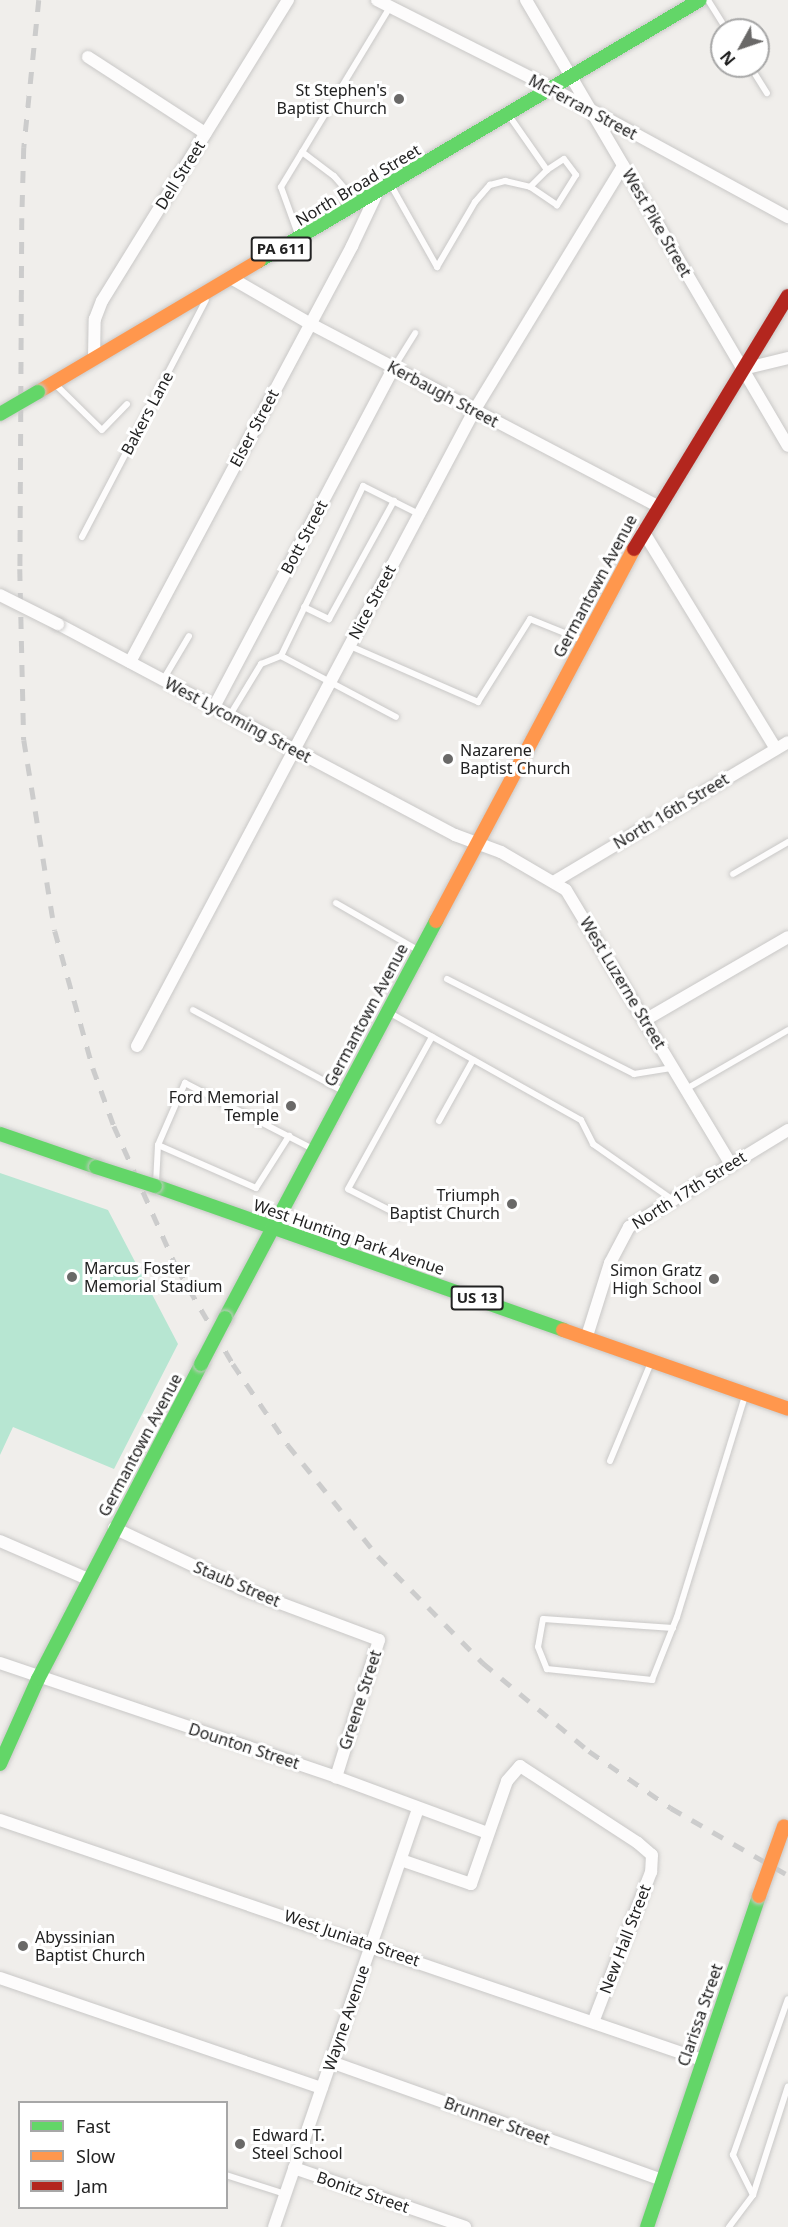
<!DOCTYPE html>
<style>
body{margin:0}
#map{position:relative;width:788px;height:2227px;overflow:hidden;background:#f0eeeb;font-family:"Noto Sans",sans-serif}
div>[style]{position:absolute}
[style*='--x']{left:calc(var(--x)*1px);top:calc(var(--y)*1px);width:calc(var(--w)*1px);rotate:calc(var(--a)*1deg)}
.pitch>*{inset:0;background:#b7e6d2}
.roads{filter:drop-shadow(0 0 2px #c9c8c7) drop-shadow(0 0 2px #c9c8c7)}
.lane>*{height:6px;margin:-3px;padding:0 3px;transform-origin:3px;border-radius:3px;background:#fdfcfc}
.street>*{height:12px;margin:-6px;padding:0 6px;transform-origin:6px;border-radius:6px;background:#fdfcfc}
.fast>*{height:14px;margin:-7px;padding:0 7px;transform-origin:7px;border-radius:7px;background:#63d668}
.slow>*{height:14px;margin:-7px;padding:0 7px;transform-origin:7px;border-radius:7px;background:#ff974d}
.jam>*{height:14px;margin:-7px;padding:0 7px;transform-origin:7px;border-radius:7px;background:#b3261e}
.rail>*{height:4.5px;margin-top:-2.25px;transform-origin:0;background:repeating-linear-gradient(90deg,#ccc 0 12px,transparent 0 24px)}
.bridges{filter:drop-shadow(0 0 2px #c9c8c7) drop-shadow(0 0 2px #c9c8c7)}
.street-bridge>*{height:12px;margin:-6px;padding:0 6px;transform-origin:6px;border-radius:6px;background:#fdfcfc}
.fast-bridge>*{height:14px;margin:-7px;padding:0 7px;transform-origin:7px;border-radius:7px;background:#63d668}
.slow-bridge>*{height:14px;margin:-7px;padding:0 7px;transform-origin:7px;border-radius:7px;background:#ff974d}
.dots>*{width:16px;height:16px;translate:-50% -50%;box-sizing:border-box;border:3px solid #fff;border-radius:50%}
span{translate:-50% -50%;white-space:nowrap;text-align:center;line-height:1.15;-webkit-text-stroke:6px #fff;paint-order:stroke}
.shield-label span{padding:2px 4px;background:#fff;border:2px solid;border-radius:4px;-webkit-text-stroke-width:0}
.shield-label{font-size:15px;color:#222;font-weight:700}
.poi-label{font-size:16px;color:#222}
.right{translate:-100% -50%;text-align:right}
.left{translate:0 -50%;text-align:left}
.street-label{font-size:16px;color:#222}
.legend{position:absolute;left:18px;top:2101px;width:210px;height:108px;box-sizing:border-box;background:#fff;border:2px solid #a7a7a7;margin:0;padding:8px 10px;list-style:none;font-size:18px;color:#222}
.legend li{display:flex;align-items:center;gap:12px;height:30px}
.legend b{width:30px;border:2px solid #a7a7a7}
.north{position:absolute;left:710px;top:18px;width:60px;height:60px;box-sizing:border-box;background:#fff;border:2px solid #a7a7a7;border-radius:50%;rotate:230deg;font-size:16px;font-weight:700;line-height:24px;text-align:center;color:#222}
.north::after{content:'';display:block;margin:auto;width:21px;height:27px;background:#6a6968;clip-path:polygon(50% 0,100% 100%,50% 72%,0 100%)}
</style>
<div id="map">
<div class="pitch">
<div style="clip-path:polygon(0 1173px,108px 1210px,178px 1344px,114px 1469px,13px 1427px,0 1455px)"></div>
</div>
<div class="roads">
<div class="lane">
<div style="--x:708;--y:0;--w:36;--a:58"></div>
<div style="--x:750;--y:66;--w:32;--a:58"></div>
<div style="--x:510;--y:117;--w:65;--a:55.1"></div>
<div style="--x:547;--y:170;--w:20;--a:-33"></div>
<div style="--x:564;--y:159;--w:20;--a:53"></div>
<div style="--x:576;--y:175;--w:36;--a:122"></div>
<div style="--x:557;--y:205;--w:32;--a:-146"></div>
<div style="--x:530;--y:187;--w:24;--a:-45"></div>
<div style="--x:302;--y:152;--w:40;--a:37"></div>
<div style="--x:334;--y:176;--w:32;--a:49"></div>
<div style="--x:392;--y:187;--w:92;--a:60.6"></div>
<div style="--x:437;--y:267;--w:75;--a:-59.7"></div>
<div style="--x:475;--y:202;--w:23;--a:-49"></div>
<div style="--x:490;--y:185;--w:16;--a:-15"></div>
<div style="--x:505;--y:181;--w:26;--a:13"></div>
<div style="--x:298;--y:234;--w:50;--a:-109.9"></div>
<div style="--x:281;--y:187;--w:210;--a:-58.8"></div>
<div style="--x:394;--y:367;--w:40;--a:-58"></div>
<div style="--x:56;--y:385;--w:64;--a:44.4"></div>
<div style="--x:102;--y:430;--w:36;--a:-46"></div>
<div style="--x:82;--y:537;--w:267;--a:-62.4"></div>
<div style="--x:304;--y:607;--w:28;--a:26"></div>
<div style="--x:329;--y:619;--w:135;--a:-61.2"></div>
<div style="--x:350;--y:646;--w:140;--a:23.6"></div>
<div style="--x:478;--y:702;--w:98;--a:-57.9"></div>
<div style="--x:530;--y:619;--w:56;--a:22"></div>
<div style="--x:281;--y:656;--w:189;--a:-64.2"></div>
<div style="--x:363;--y:486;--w:63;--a:26.6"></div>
<div style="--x:163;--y:680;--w:51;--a:-59.4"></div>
<div style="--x:230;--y:715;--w:60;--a:-58.7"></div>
<div style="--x:261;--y:664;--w:22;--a:-22"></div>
<div style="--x:281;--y:656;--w:130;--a:27.9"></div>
<div style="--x:733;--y:874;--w:64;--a:-30.2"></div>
<div style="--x:336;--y:903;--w:92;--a:29.9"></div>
<div style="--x:447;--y:979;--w:210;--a:26.9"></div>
<div style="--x:634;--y:1074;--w:39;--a:-9"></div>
<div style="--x:193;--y:1010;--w:168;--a:28.4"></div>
<div style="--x:390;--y:1013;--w:219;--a:29.3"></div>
<div style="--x:581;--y:1120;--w:27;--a:63"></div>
<div style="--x:593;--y:1144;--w:98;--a:35"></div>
<div style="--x:686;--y:1089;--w:118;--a:-30"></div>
<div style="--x:439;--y:1121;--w:70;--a:-60.9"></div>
<div style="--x:158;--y:1145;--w:107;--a:23.7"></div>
<div style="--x:256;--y:1188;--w:62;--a:-57.6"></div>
<div style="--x:156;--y:1183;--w:38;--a:-87"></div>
<div style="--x:158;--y:1145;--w:68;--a:-66.5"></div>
<div style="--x:185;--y:1083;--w:142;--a:27.3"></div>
<div style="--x:401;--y:1216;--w:59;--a:-153"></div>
<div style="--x:348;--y:1189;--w:174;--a:-61.1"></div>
<div style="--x:610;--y:1461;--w:104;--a:-67.4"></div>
<div style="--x:673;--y:1628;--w:130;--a:-176"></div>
<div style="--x:543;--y:1619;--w:28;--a:100"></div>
<div style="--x:538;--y:1647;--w:24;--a:68"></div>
<div style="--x:547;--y:1669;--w:106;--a:6"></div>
<div style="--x:652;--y:1680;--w:68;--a:-68.4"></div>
<div style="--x:677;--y:1617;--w:231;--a:-72.9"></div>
<div style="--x:226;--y:2175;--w:62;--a:17.9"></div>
<div style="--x:753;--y:2195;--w:45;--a:-116.6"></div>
<div style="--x:733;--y:2155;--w:165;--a:-70.6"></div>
<div style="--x:729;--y:2227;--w:40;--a:-53"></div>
<div style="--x:753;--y:2195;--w:114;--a:-72.2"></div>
</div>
<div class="street">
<div style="--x:377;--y:0;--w:195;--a:26.8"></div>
<div style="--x:551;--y:88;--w:270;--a:28.6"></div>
<div style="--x:526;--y:0;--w:517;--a:59.57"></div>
<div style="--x:88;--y:57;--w:140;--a:33"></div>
<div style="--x:231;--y:278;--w:90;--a:30"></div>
<div style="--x:309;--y:323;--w:393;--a:27.7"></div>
<div style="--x:94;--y:358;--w:39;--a:-89"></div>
<div style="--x:95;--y:319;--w:19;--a:-69"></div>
<div style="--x:102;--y:301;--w:354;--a:-58.3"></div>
<div style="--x:743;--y:369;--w:46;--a:-13.7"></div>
<div style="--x:643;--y:531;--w:255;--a:58.6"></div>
<div style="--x:58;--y:624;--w:450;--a:28"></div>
<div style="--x:455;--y:835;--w:49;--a:20.3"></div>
<div style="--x:501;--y:852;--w:75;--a:30.3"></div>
<div style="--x:566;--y:890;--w:321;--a:59"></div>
<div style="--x:130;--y:662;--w:472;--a:-61.9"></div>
<div style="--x:352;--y:246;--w:59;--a:-64.7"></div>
<div style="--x:214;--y:707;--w:385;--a:-62.1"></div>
<div style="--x:555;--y:881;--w:271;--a:-30.8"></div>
<div style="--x:645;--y:1020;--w:165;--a:-30.1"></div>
<div style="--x:137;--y:1046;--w:719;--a:-62.04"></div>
<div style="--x:474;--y:411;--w:287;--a:-58.7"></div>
<div style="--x:587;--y:1336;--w:77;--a:-72.5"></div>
<div style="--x:610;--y:1263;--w:41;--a:-62.2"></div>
<div style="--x:629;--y:1227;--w:186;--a:-31.4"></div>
<div style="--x:114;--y:1528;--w:145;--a:25.3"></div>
<div style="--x:245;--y:1590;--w:143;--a:20.5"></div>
<div style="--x:379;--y:1640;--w:144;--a:107.4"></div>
<div style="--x:0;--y:1541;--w:96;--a:23.4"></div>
<div style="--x:0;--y:1663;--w:355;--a:18.7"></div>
<div style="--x:336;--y:1777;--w:161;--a:20.3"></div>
<div style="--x:0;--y:1820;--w:742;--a:18.87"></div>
<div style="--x:401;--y:1860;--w:74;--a:18.9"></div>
<div style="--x:471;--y:1884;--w:109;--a:-70.7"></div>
<div style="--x:507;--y:1781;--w:20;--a:-49"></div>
<div style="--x:520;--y:1766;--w:141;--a:33.1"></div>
<div style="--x:638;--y:1843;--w:18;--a:41"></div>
<div style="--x:652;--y:1855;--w:17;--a:93"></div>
<div style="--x:651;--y:1872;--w:161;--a:111.1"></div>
<div style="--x:0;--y:1978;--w:340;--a:18.9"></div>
<div style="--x:331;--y:2062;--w:352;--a:19.6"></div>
<div style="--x:294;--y:2168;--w:181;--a:19"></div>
<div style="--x:274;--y:2227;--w:442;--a:-71"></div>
</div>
<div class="fast">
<div style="--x:259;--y:261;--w:512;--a:-30.62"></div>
<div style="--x:0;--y:1134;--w:102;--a:19"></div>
<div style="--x:155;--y:1186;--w:433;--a:19.4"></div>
<div style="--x:225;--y:1318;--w:450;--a:-62"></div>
<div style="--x:0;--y:1764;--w:93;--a:-65.9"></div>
<div style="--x:38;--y:1679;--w:355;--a:-62.6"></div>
<div style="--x:647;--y:2227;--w:349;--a:-71.3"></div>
</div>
<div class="slow">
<div style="--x:38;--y:392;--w:257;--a:-30.7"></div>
<div style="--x:436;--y:921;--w:421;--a:-62"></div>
<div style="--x:563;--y:1330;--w:238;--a:19.3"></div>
</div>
<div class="jam">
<div style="--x:634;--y:549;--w:296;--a:-58.7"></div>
</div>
</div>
<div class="rail">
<div style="--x:39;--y:0;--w:148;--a:95.8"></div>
<div style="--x:24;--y:147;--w:71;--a:91.6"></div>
<div style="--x:22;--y:218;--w:351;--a:90.3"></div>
<div style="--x:20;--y:569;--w:171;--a:88.7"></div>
<div style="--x:24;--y:740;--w:193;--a:80.8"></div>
<div style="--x:55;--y:931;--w:142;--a:74.5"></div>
<div style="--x:93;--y:1068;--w:62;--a:70.1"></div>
<div style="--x:114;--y:1126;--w:155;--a:66.1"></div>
<div style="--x:177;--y:1268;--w:111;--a:59.7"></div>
<div style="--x:233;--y:1364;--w:98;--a:55.8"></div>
<div style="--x:288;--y:1445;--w:143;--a:51"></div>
<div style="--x:378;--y:1556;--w:150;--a:45.5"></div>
<div style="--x:483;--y:1663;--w:138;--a:39.7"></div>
<div style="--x:589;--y:1751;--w:100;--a:34.8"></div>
<div style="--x:671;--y:1808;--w:135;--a:29.8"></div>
</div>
<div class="bridges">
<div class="street-bridge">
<div style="--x:0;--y:595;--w:65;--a:26.6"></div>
</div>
<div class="fast-bridge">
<div style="--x:0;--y:414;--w:44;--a:-30.1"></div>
<div style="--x:96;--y:1167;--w:62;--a:17.9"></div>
<div style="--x:201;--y:1364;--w:52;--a:-62.4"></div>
</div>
<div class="slow-bridge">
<div style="--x:759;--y:1896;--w:74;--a:-70.3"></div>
</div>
</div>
<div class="dots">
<div style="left:399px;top:99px;background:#6a6968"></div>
<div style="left:448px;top:759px;background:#6a6968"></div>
<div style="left:291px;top:1106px;background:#6a6968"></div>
<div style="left:512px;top:1204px;background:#6a6968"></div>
<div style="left:72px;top:1277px;background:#6a6968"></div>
<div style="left:714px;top:1279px;background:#6a6968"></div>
<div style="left:23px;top:1946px;background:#6a6968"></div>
<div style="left:240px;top:2144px;background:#6a6968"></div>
</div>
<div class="shield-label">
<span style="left:281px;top:249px">PA 611</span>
<span style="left:477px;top:1298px">US 13</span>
</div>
<div class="poi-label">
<span class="right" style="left:387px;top:99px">St Stephen's<br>Baptist Church</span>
<span class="left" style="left:460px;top:759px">Nazarene<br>Baptist Church</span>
<span class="right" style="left:279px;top:1106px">Ford Memorial<br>Temple</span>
<span class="right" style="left:500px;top:1204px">Triumph<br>Baptist Church</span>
<span class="left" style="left:84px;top:1277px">Marcus Foster<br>Memorial Stadium</span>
<span class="right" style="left:702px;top:1279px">Simon Gratz<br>High School</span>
<span class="left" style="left:35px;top:1946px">Abyssinian<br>Baptist Church</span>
<span class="left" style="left:252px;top:2144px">Edward T.<br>Steel School</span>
</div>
<div class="street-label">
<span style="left:583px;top:107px;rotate:28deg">McFerran Street</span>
<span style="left:180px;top:175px;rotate:-58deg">Dell Street</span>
<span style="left:358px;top:185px;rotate:-31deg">North Broad Street</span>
<span style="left:657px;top:223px;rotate:60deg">West Pike Street</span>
<span style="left:443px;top:394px;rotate:28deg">Kerbaugh Street</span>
<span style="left:147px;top:413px;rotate:-62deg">Bakers Lane</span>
<span style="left:254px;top:428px;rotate:-62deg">Elser Street</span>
<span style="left:304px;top:537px;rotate:-62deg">Bott Street</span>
<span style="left:595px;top:586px;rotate:-62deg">Germantown Avenue</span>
<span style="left:372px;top:602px;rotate:-62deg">Nice Street</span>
<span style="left:238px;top:720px;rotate:28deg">West Lycoming Street</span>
<span style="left:671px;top:811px;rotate:-31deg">North 16th Street</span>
<span style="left:623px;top:983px;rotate:59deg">West Luzerne Street</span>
<span style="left:366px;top:1015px;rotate:-62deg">Germantown Avenue</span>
<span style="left:689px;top:1190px;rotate:-32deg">North 17th Street</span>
<span style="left:349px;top:1237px;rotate:19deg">West Hunting Park Avenue</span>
<span style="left:140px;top:1445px;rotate:-62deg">Germantown Avenue</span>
<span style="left:237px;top:1584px;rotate:23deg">Staub Street</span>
<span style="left:360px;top:1700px;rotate:-72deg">Greene Street</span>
<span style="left:244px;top:1746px;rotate:18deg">Dounton Street</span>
<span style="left:352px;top:1938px;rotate:19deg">West Juniata Street</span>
<span style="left:625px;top:1939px;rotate:-69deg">New Hall Street</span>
<span style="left:700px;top:2015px;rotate:-71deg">Clarissa Street</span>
<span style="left:346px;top:2018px;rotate:-71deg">Wayne Avenue</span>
<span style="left:497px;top:2121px;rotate:20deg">Brunner Street</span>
<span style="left:363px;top:2192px;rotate:19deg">Bonitz Street</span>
</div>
<ul class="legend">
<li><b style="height:8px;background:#63d668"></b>Fast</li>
<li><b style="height:8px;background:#ff974d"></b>Slow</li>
<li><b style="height:8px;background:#b3261e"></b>Jam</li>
</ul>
<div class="north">N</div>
</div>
